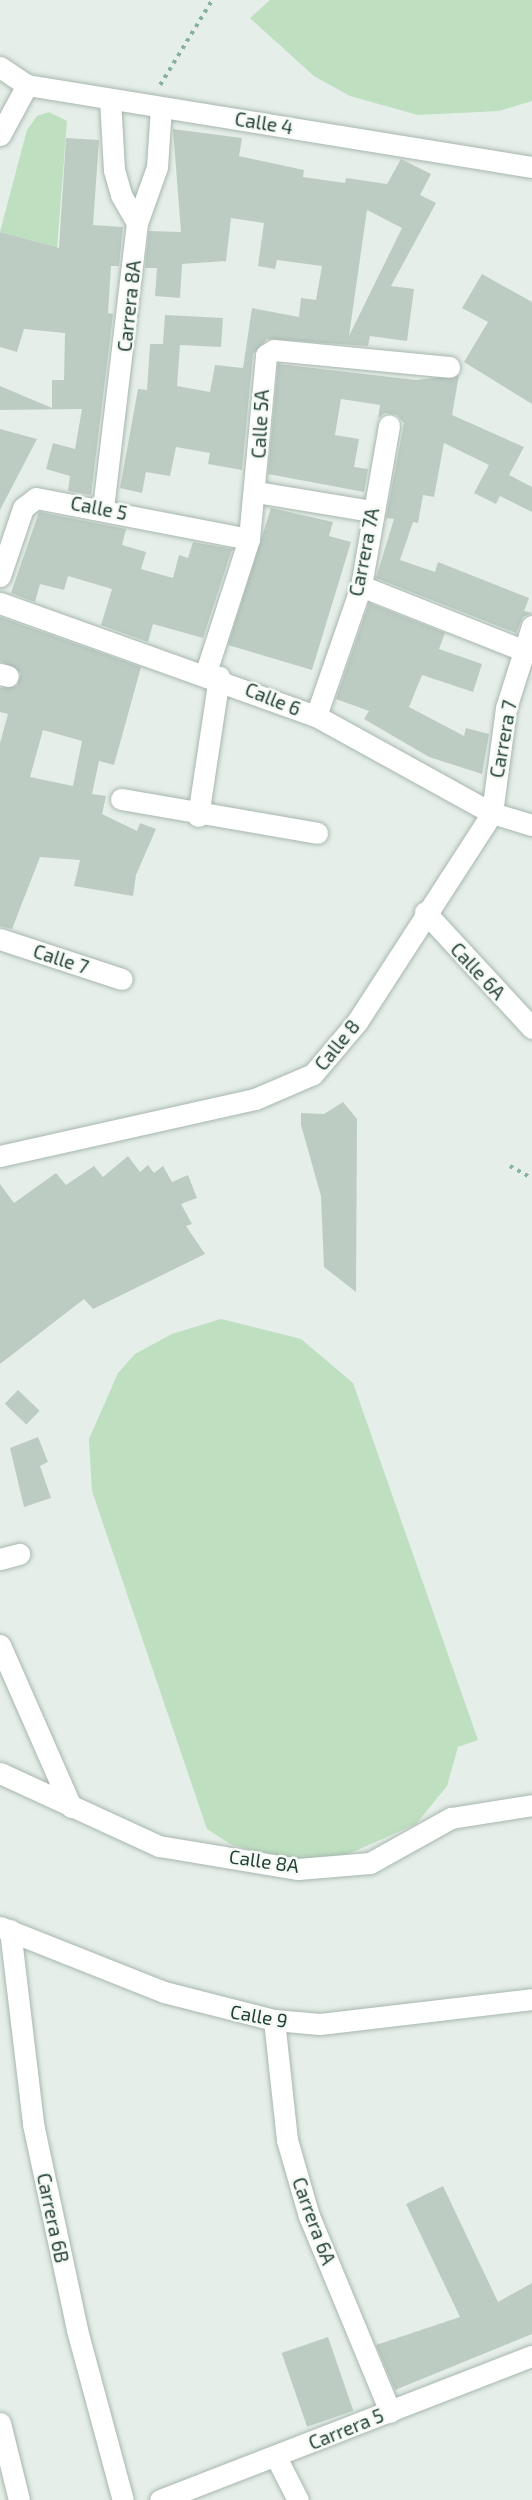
<!DOCTYPE html>
<style>
body{margin:0}
#map{position:relative;width:532px;height:2500px;overflow:hidden;background:#e5eee8;font-family:"Exo 2",sans-serif}
div>[style]{position:absolute}
[style*='--x']{left:calc(var(--x)*1px);top:calc(var(--y)*1px);width:calc(var(--w)*1px);rotate:calc(var(--a)*1deg)}
.green>*{inset:0;background:#bedfc0}
.building>*{inset:0;background:#bdccc3;transform-origin:0 0}
.path>*{height:3.5px;margin-top:-1.75px;transform-origin:0;background:repeating-linear-gradient(90deg,#85b29a 0 3.5px,transparent 0 8.5px)}
.roads{filter:drop-shadow(0 0 2px #a7b7ae) drop-shadow(0 0 2px #a7b7ae)}
.minor>*{height:21px;margin:-10.5px;padding:0 10.5px;transform-origin:10.5px;border-radius:10.5px;background:#fff}
span{translate:-50% -50%;white-space:nowrap;text-align:center;line-height:1.15;-webkit-text-stroke:5px #f6faf7;paint-order:stroke}
.street-label{font-size:19px;color:#234133}
</style>
<div id="map">
<div class="green">
<div style="clip-path:polygon(270px 0,532px 0,532px 101px,499px 111px,418px 115px,350px 96px,314px 76px,250px 18px)"></div>
<div style="clip-path:polygon(49px 112px,67px 121px,57px 248px,0 232px,27px 130px,37px 116px)"></div>
<div style="clip-path:polygon(221px 1319px,301px 1339px,353px 1383px,478px 1740px,458px 1747px,447px 1786px,416px 1824px,337px 1859px,306px 1862px,268px 1855px,230px 1844px,207px 1829px,92px 1491px,89px 1439px,118px 1373px,135px 1354px,172px 1334px)"></div>
</div>
<div class="building">
<div style="clip-path:polygon(evenodd,173px 129px,242px 138px,239px 156px,304px 170px,303px 177px,345px 183px,346px 178px,387px 184px,401px 159px,431px 174px,420px 195px,436px 203px,391px 286px,414px 289px,407px 341px,370px 336px,368px 346px,267px 339px,253px 354px,242px 470px,208px 464px,210px 453px,176px 447px,170px 476px,146px 472px,142px 493px,120px 488px,138px 389px,147px 390px,150px 344px,163px 344px,165px 315px,223px 318px,221px 347px,180px 345px,177px 386px,210px 392px,215px 365px,243px 368px,252px 308px,299px 317px,301px 298px,316px 300px,322px 266px,277px 260px,275px 269px,258px 266px,264px 223px,231px 218px,226px 261px,182px 264px,180px 298px,155px 296px,157px 268px,145px 268px,149px 231px,181px 232px,173px 129px,367px 210px,402px 228px,349px 336px,367px 210px)"></div>
<div style="clip-path:polygon(66px 138px,99px 140px,93px 225px,123px 227px,119px 266px,111px 266px,108px 313px,113px 314px,91px 495px,68px 491px,70px 476px,46px 469px,53px 443px,75px 449px,82px 409px,0 410px,0 386px,52px 408px,52px 380px,64px 380px,65px 333px,24px 329px,17px 352px,0 347px,0 232px,59px 248px)"></div>
<div style="clip-path:polygon(482px 274px,532px 302px,532px 404px,464px 362px,488px 322px,462px 308px)"></div>
<div style="clip-path:polygon(278px 364px,416px 380px,459px 375px,452px 415px,524px 447px,509px 475px,532px 487px,532px 512px,500px 496px,496px 504px,474px 493px,489px 465px,444px 443px,434px 497px,423px 495px,418px 523px,413px 522px,400px 560px,435px 572px,438px 562px,529px 598px,524px 611px,532px 613px,523px 617px,516px 633px,376px 578px,394px 519px,386px 518px,404px 423px,397px 415px,385px 413px,378px 418px,380px 405px,341px 399px,335px 435px,359px 439px,354px 467px,368px 469px,364px 492px,268px 474px)"></div>
<div style="clip-path:polygon(0 429px,37px 439px,0 510px)"></div>
<div style="clip-path:polygon(271px 508px,333px 522px,329px 536px,351px 542px,312px 670px,228px 645px)"></div>
<div style="clip-path:polygon(39px 512px,126px 529px,122px 545px,146px 552px,141px 569px,173px 578px,179px 555px,188px 558px,193px 542px,232px 549px,203px 638px,153px 624px,148px 642px,101px 625px,112px 589px,68px 576px,64px 590px,40px 584px,35px 602px,11px 593px)"></div>
<div style="clip-path:polygon(369px 603px,445px 633px,439px 649px,482px 664px,473px 692px,422px 675px,409px 707px,464px 736px,466px 728px,489px 734px,482px 774px,429px 757px,364px 719px,369px 711px,336px 699px)"></div>
<div style="clip-path:polygon(evenodd,0 617px,141px 667px,114px 765px,99px 761px,92px 794px,106px 796px,102px 814px,137px 831px,140px 823px,156px 829px,136px 875px,133px 896px,74px 886px,80px 860px,40px 857px,12px 929px,0 926px,0 743px,8px 714px,0 712px,0 688px,17px 686px,21px 673px,0 661px,0 617px,43px 730px,82px 741px,73px 786px,30px 777px,43px 730px)"></div>
<div style="clip-path:polygon(343px 1102px,357px 1119px,356px 1292px,324px 1267px,321px 1196px,301px 1125px,301px 1113px,324px 1114px)"></div>
<div style="clip-path:polygon(128px 1156px,140px 1172px,148px 1165px,154px 1173px,163px 1166px,172px 1182px,188px 1175px,197px 1198px,181px 1204px,192px 1224px,186px 1226px,205px 1254px,93px 1309px,84px 1299px,0 1364px,0 1184px,14px 1203px,56px 1173px,66px 1185px,94px 1166px,103px 1177px)"></div>
<div style="left:18px;top:1390px;width:30px;height:19px;rotate:44deg"></div>
<div style="clip-path:polygon(38px 1437px,48px 1462px,40px 1466px,51px 1498px,24px 1507px,10px 1448px)"></div>
<div style="clip-path:polygon(443px 2186px,498px 2302px,532px 2283px,532px 2334px,395px 2390px,376px 2345px,460px 2317px,406px 2204px)"></div>
<div style="left:328px;top:2337px;width:78px;height:49px;rotate:71deg"></div>
</div>
<div class="path">
<div style="--x:160;--y:85;--w:100;--a:-58.5"></div>
<div style="--x:510;--y:1166;--w:25;--a:29"></div>
</div>
<div class="roads">
<div class="minor">
<div style="--x:0;--y:67;--w:32;--a:34"></div>
<div style="--x:27;--y:85;--w:512;--a:9.22"></div>
<div style="--x:110;--y:99;--w:71;--a:86.8"></div>
<div style="--x:114;--y:170;--w:26;--a:74"></div>
<div style="--x:121;--y:195;--w:32;--a:60"></div>
<div style="--x:0;--y:135;--w:57;--a:-61.6"></div>
<div style="--x:257;--y:492;--w:117;--a:9.4"></div>
<div style="--x:103;--y:508;--w:287;--a:-83.2"></div>
<div style="--x:137;--y:223;--w:59;--a:-70.3"></div>
<div style="--x:157;--y:167;--w:60;--a:-86.2"></div>
<div style="--x:0;--y:576;--w:72;--a:-71.3"></div>
<div style="--x:23;--y:508;--w:16;--a:-38"></div>
<div style="--x:36;--y:498;--w:217;--a:10.9"></div>
<div style="--x:361;--y:586;--w:174;--a:21.6"></div>
<div style="--x:0;--y:603;--w:336;--a:19.7"></div>
<div style="--x:316;--y:716;--w:201;--a:28.9"></div>
<div style="--x:492;--y:813;--w:42;--a:16.7"></div>
<div style="--x:206;--y:672;--w:140;--a:-72.1"></div>
<div style="--x:249;--y:539;--w:185;--a:-84.7"></div>
<div style="--x:266;--y:355;--w:9;--a:-32"></div>
<div style="--x:274;--y:350;--w:176;--a:5.5"></div>
<div style="--x:0;--y:674;--w:8;--a:14"></div>
<div style="--x:316;--y:716;--w:138;--a:-70.9"></div>
<div style="--x:361;--y:586;--w:163;--a:-80.1"></div>
<div style="--x:121;--y:799;--w:199;--a:9.8"></div>
<div style="--x:198;--y:816;--w:141;--a:-81.4"></div>
<div style="--x:425;--y:912;--w:158;--a:47.3"></div>
<div style="--x:0;--y:939;--w:128;--a:18.2"></div>
<div style="--x:0;--y:1156;--w:261;--a:-12.6"></div>
<div style="--x:255;--y:1099;--w:63;--a:-23.3"></div>
<div style="--x:313;--y:1074;--w:68;--a:-49.8"></div>
<div style="--x:357;--y:1022;--w:249;--a:-57.1"></div>
<div style="--x:492;--y:813;--w:106;--a:-82.4"></div>
<div style="--x:506;--y:708;--w:86;--a:-72.4"></div>
<div style="--x:0;--y:1559;--w:20;--a:-15"></div>
<div style="--x:0;--y:1645;--w:177;--a:66.3"></div>
<div style="--x:0;--y:1773;--w:175;--a:24.7"></div>
<div style="--x:159;--y:1846;--w:141;--a:9.4"></div>
<div style="--x:298;--y:1869;--w:72;--a:-4.8"></div>
<div style="--x:370;--y:1863;--w:93;--a:-29.1"></div>
<div style="--x:451;--y:1818;--w:82;--a:-9.1"></div>
<div style="--x:0;--y:1927;--w:176;--a:21.6"></div>
<div style="--x:164;--y:1992;--w:114;--a:14.3"></div>
<div style="--x:274;--y:2020;--w:46;--a:5"></div>
<div style="--x:320;--y:2024;--w:213;--a:-6.7"></div>
<div style="--x:10;--y:1930;--w:195;--a:83.2"></div>
<div style="--x:33;--y:2124;--w:211;--a:77.9"></div>
<div style="--x:77;--y:2330;--w:176;--a:74.9"></div>
<div style="--x:274;--y:2020;--w:121;--a:83.8"></div>
<div style="--x:287;--y:2140;--w:79;--a:73.9"></div>
<div style="--x:309;--y:2216;--w:212;--a:67.5"></div>
<div style="--x:0;--y:2423;--w:79;--a:76.1"></div>
<div style="--x:276;--y:2457;--w:48;--a:62.9"></div>
<div style="--x:160;--y:2500;--w:399;--a:-21.2"></div>
</div>
</div>
<div class="street-label">
<span style="left:264px;top:123px;rotate:9deg">Calle 4</span>
<span style="left:129px;top:306px;rotate:-84deg">Carrera 8A</span>
<span style="left:260px;top:424px;rotate:-87deg">Calle 5A</span>
<span style="left:99px;top:508px;rotate:11deg">Calle 5</span>
<span style="left:364px;top:552px;rotate:-79deg">Carrera 7A</span>
<span style="left:273px;top:699px;rotate:22deg">Calle 6</span>
<span style="left:503px;top:739px;rotate:-80deg">Carrera 7</span>
<span style="left:61px;top:959px;rotate:18deg">Calle 7</span>
<span style="left:478px;top:971px;rotate:47deg">Calle 6A</span>
<span style="left:337px;top:1045px;rotate:-51deg">Calle 8</span>
<span style="left:264px;top:1861px;rotate:8deg">Calle 8A</span>
<span style="left:259px;top:2016px;rotate:10deg">Calle 9</span>
<span style="left:53px;top:2218px;rotate:78deg">Carrera 6B</span>
<span style="left:314px;top:2221px;rotate:70deg">Carrera 6A</span>
<span style="left:346px;top:2429px;rotate:-22deg">Carrera 5</span>
</div>
</div>
